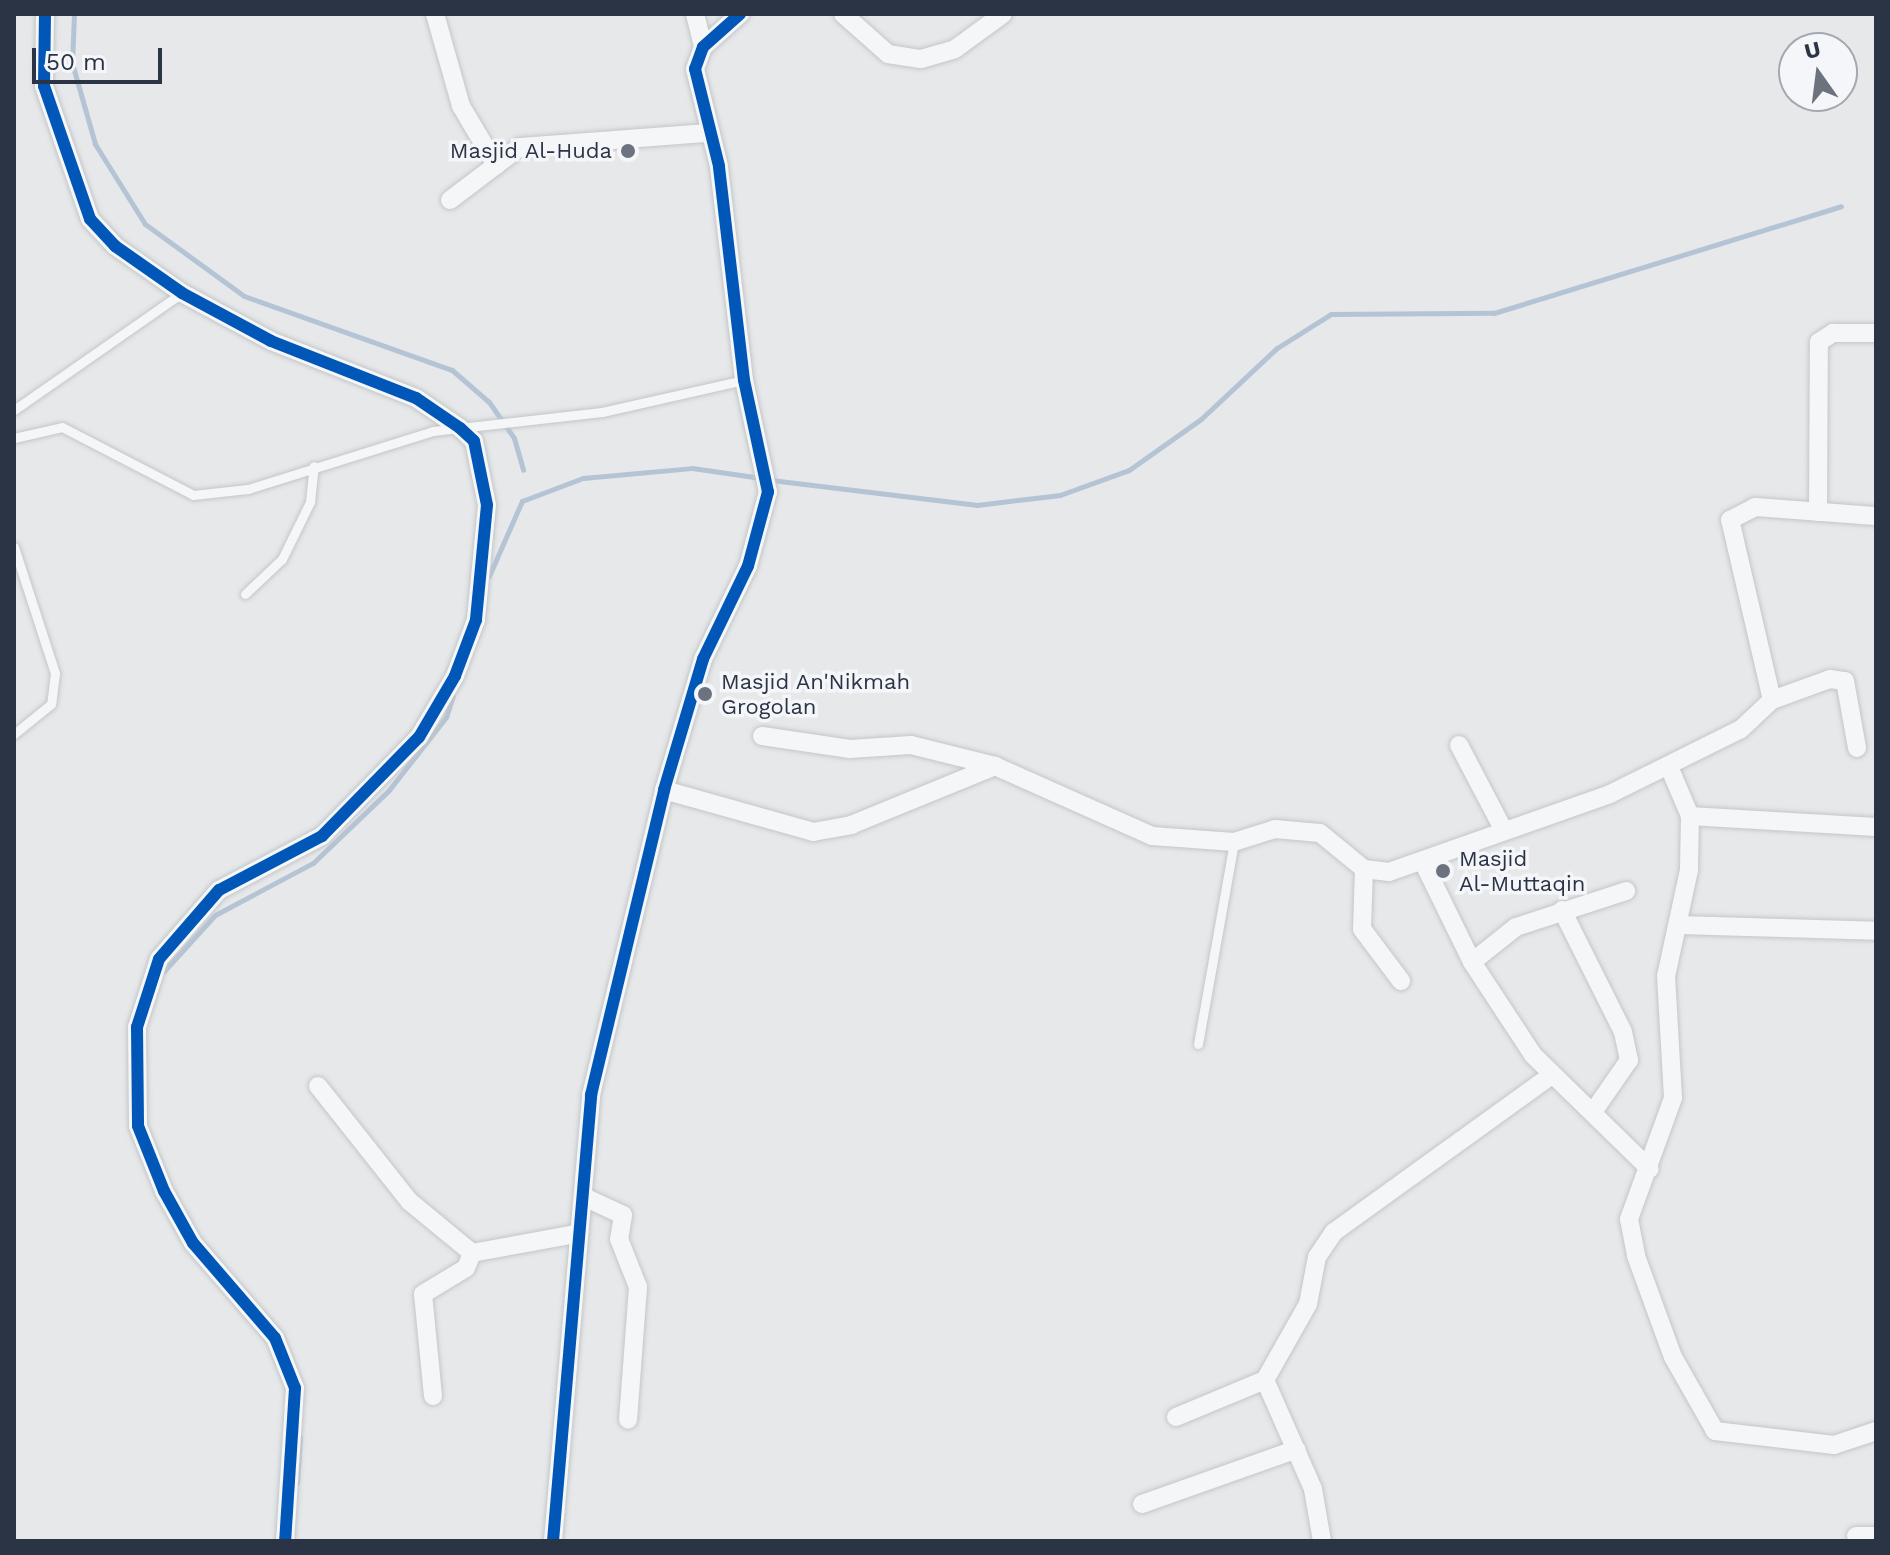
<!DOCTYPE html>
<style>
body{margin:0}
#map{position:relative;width:1890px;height:1555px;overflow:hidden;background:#e6e8ea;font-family:"Work Sans",sans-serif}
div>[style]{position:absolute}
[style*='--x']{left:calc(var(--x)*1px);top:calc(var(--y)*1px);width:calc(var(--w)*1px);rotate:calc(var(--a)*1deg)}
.stream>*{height:5px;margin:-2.5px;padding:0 2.5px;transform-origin:2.5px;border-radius:2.5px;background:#b4c4d5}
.roads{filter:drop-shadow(0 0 2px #c4c6c8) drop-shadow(0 0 2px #c4c6c8)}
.service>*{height:9px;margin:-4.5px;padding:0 4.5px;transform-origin:4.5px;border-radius:4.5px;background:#f5f6f7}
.minor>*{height:18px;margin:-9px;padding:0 9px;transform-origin:9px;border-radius:9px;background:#f5f6f7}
.cycleway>*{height:12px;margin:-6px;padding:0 6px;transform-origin:6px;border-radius:6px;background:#0057b8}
.dots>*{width:22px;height:22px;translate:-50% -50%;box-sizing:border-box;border:4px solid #f4f6f9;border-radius:50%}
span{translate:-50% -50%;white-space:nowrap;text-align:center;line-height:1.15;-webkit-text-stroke:7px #f4f6f9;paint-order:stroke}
.poi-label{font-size:22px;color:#2b3445}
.right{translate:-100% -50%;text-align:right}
.left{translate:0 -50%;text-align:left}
.frame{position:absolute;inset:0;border:16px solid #2b3445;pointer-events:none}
.north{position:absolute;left:1778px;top:32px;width:80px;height:80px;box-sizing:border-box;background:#f4f6f9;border:2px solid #a4a8b1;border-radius:50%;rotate:346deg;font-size:22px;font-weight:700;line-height:32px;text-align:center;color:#2b3445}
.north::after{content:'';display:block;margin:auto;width:28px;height:36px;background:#6c737f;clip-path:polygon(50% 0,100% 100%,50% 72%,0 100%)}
.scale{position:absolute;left:32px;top:48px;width:130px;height:36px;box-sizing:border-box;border:4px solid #2b3445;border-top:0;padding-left:10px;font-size:24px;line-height:28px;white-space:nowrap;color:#2b3445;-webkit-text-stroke:6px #f4f6f9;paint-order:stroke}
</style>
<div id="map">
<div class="stream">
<div style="--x:74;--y:14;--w:49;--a:92.3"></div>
<div style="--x:72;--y:63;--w:84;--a:74.1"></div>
<div style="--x:95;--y:144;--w:94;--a:58"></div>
<div style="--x:145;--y:224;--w:122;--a:36"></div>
<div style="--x:244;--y:296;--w:221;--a:19.6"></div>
<div style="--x:452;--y:370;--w:49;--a:40.9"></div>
<div style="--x:489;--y:402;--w:44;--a:55.2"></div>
<div style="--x:514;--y:438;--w:33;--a:74"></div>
<div style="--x:771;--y:480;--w:208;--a:6.9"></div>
<div style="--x:977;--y:505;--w:84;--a:-6.9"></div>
<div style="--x:1060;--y:495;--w:73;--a:-19.9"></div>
<div style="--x:1129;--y:470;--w:88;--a:-35.3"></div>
<div style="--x:1201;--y:419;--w:104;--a:-43.1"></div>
<div style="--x:1277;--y:348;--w:64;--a:-32.2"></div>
<div style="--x:1331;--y:314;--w:163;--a:-0.4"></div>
<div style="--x:1494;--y:313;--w:363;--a:-17.1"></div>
<div style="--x:489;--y:576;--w:82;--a:-66.3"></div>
<div style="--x:522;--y:501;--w:65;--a:-20.7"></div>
<div style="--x:583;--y:478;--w:109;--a:-5.2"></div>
<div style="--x:692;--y:468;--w:70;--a:8.2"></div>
<div style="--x:164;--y:971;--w:76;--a:-47.7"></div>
<div style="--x:215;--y:915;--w:111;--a:-28"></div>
<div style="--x:313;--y:863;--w:105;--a:-43.8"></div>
<div style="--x:389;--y:790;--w:93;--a:-52"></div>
<div style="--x:446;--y:717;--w:22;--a:-72"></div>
<div style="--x:297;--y:1483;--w:46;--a:-86.3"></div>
</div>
<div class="roads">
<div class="service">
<div style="--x:14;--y:410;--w:205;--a:-34.9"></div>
<div style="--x:14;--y:438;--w:49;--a:-12.9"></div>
<div style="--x:62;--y:427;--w:148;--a:27.4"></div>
<div style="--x:193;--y:495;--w:55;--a:-6.2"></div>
<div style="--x:248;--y:489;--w:194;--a:-17.4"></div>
<div style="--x:433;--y:431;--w:170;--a:-6.4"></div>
<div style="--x:602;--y:412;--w:146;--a:-12.7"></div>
<div style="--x:14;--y:547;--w:133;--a:72"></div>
<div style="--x:55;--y:673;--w:31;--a:97"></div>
<div style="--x:51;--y:704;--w:48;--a:141"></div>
<div style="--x:245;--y:594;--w:51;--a:-43.4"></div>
<div style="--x:282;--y:559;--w:64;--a:-63.8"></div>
<div style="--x:310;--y:502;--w:36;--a:-84"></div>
<div style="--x:1198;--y:1044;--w:205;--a:-79.9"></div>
</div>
<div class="minor">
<div style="--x:45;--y:14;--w:72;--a:90.8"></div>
<div style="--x:44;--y:86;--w:141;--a:70.9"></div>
<div style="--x:90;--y:219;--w:37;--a:47"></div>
<div style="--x:115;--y:246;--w:82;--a:35"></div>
<div style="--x:182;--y:293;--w:101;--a:28.3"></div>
<div style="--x:271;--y:341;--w:156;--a:21.5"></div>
<div style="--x:416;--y:398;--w:53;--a:34.3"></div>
<div style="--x:460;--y:428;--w:19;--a:43"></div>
<div style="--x:474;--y:441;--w:65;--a:78.5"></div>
<div style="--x:487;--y:505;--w:116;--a:95.5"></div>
<div style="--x:476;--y:620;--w:60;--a:110.6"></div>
<div style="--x:455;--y:676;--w:71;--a:120.5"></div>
<div style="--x:419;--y:737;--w:139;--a:134.4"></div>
<div style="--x:322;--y:836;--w:116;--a:152.3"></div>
<div style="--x:219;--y:890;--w:91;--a:131"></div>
<div style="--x:159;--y:959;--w:71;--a:107.9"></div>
<div style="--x:137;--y:1027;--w:99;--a:89.4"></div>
<div style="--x:138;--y:1126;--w:70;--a:68.2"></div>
<div style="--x:164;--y:1191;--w:60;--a:60.9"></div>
<div style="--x:193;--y:1243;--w:125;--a:49.2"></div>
<div style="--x:275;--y:1338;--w:54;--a:68.2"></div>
<div style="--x:295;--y:1388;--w:153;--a:93.7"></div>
<div style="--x:435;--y:14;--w:96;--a:74.2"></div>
<div style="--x:461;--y:106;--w:69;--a:59.3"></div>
<div style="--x:695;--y:14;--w:34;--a:76"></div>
<div style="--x:843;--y:14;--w:60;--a:41.6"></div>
<div style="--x:888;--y:54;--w:33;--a:9"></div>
<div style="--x:921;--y:59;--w:35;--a:-16"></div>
<div style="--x:955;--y:49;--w:59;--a:-36.1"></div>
<div style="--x:450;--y:200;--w:88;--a:-37.1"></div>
<div style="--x:520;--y:147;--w:186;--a:-4.3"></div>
<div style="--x:1818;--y:512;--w:170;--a:-89.7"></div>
<div style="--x:1819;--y:342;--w:17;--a:-33"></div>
<div style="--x:1833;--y:333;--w:43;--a:0"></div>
<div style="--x:1772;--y:700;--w:62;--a:-19.9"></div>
<div style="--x:1830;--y:679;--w:15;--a:8"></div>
<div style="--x:1845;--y:681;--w:68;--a:79.8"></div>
<div style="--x:762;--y:736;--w:89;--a:8.4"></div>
<div style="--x:850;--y:749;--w:61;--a:-3.8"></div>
<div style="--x:911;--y:745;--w:87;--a:14"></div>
<div style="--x:1459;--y:745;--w:93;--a:62.3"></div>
<div style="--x:1670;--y:769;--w:51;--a:66.9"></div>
<div style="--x:1690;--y:816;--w:54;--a:91.1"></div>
<div style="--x:1689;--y:870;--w:108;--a:102.2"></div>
<div style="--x:1666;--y:976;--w:122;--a:86.7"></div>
<div style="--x:1673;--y:1098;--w:129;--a:110"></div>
<div style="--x:1629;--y:1219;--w:38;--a:79"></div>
<div style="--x:1636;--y:1256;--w:108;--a:69.9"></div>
<div style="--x:1673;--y:1357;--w:85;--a:60.4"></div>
<div style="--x:1715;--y:1431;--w:120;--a:6.7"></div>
<div style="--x:1834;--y:1445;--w:44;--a:-18.4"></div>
<div style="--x:664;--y:790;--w:155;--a:15.7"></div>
<div style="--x:813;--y:832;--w:39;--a:-10"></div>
<div style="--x:851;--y:825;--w:156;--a:-22.3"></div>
<div style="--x:995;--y:766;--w:172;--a:24"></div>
<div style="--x:1152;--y:836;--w:82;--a:4.2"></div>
<div style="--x:1234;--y:842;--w:43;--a:-17.6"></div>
<div style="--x:1275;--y:829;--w:45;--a:5.1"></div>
<div style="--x:1320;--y:833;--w:57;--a:39.3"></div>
<div style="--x:1364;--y:869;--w:25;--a:7"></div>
<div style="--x:1389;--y:872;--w:234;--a:-19.4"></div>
<div style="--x:1610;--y:794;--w:146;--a:-26.4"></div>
<div style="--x:1741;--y:729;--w:42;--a:-43.1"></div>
<div style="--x:1772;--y:700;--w:185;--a:-103.1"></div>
<div style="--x:1730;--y:520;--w:28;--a:-27"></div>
<div style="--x:1755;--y:507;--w:121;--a:4.3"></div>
<div style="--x:1690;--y:816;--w:186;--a:3.4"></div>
<div style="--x:1424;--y:864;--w:109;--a:63.9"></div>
<div style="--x:1472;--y:962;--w:111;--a:56.7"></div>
<div style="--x:1533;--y:1055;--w:163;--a:44.3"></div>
<div style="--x:1364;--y:869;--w:60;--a:91.9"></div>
<div style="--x:1362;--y:929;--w:65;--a:53.1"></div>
<div style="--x:1562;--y:910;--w:136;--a:63.4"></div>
<div style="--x:1623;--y:1032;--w:29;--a:78"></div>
<div style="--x:1629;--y:1060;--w:63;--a:124.7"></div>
<div style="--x:1679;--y:925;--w:197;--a:1.7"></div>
<div style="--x:1472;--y:962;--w:56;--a:-38.5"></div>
<div style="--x:1516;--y:927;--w:116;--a:-18.1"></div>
<div style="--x:318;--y:1086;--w:147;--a:51.6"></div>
<div style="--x:409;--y:1201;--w:82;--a:39.5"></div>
<div style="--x:472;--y:1253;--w:106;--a:-10.4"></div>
<div style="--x:584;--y:1197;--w:43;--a:24.8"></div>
<div style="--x:623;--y:1215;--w:24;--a:99"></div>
<div style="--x:619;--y:1239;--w:52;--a:68.4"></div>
<div style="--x:638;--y:1287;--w:133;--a:94.3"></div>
<div style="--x:1265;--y:1380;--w:119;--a:66.2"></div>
<div style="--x:1313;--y:1489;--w:53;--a:80.2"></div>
<div style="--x:433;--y:1396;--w:102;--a:-95.6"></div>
<div style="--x:423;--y:1294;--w:50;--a:-31.2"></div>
<div style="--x:466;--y:1268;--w:16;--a:-68"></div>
<div style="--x:1176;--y:1417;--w:96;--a:-22.6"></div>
<div style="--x:1265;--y:1380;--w:87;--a:-60.5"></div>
<div style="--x:1308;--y:1304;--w:48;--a:-79.2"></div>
<div style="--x:1317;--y:1257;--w:30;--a:-56"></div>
<div style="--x:1334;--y:1232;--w:269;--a:-35.8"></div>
<div style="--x:1142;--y:1504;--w:164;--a:-19.5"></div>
<div style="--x:1856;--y:1536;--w:20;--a:0"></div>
<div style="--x:553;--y:1541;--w:448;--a:-85.1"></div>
<div style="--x:591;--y:1095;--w:314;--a:-76.5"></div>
<div style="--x:664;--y:790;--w:137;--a:-73.4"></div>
<div style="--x:703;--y:659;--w:103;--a:-64.2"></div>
<div style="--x:748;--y:566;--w:77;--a:-74.9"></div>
<div style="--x:768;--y:492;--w:115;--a:-102.1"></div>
<div style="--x:744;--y:380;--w:215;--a:-96.7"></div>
<div style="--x:719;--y:166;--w:100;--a:-103.9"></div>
<div style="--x:695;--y:69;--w:23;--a:-70"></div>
<div style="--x:703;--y:47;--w:50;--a:-41.7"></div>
</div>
</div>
<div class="cycleway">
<div style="--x:45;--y:14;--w:72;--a:90.8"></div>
<div style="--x:44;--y:86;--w:141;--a:70.9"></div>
<div style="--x:90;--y:219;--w:37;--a:47"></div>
<div style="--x:115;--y:246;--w:82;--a:35"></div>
<div style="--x:182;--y:293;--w:101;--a:28.3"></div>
<div style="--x:271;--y:341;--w:156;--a:21.5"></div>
<div style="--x:416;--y:398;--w:53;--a:34.3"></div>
<div style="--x:460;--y:428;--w:19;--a:43"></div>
<div style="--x:474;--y:441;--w:65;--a:78.5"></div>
<div style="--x:487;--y:505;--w:116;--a:95.5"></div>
<div style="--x:476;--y:620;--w:60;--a:110.6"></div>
<div style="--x:455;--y:676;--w:71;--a:120.5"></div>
<div style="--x:419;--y:737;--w:139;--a:134.4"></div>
<div style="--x:322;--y:836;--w:116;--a:152.3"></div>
<div style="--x:219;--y:890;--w:91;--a:131"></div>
<div style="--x:159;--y:959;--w:71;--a:107.9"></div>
<div style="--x:137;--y:1027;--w:99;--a:89.4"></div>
<div style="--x:138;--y:1126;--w:70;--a:68.2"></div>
<div style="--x:164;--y:1191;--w:60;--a:60.9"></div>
<div style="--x:193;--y:1243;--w:125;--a:49.2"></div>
<div style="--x:275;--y:1338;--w:54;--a:68.2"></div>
<div style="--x:295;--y:1388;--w:153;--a:93.7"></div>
<div style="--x:553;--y:1541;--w:448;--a:-85.1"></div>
<div style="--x:591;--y:1095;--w:314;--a:-76.5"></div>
<div style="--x:664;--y:790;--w:137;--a:-73.4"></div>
<div style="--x:703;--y:659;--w:103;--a:-64.2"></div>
<div style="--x:748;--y:566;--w:77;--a:-74.9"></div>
<div style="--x:768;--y:492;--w:115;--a:-102.1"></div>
<div style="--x:744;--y:380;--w:215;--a:-96.7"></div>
<div style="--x:719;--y:166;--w:100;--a:-103.9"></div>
<div style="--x:695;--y:69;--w:23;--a:-70"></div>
<div style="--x:703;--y:47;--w:50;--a:-41.7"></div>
</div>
<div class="dots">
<div style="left:628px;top:151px;background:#6c737f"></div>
<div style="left:705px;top:694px;background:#6c737f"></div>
<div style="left:1443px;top:871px;background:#6c737f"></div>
</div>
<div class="poi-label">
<span class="right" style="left:612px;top:151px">Masjid Al-Huda</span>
<span class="left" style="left:721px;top:694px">Masjid An'Nikmah<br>Grogolan</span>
<span class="left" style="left:1459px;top:871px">Masjid<br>Al-Muttaqin</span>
</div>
<div class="frame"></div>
<div class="north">U</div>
<div class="scale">50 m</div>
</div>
